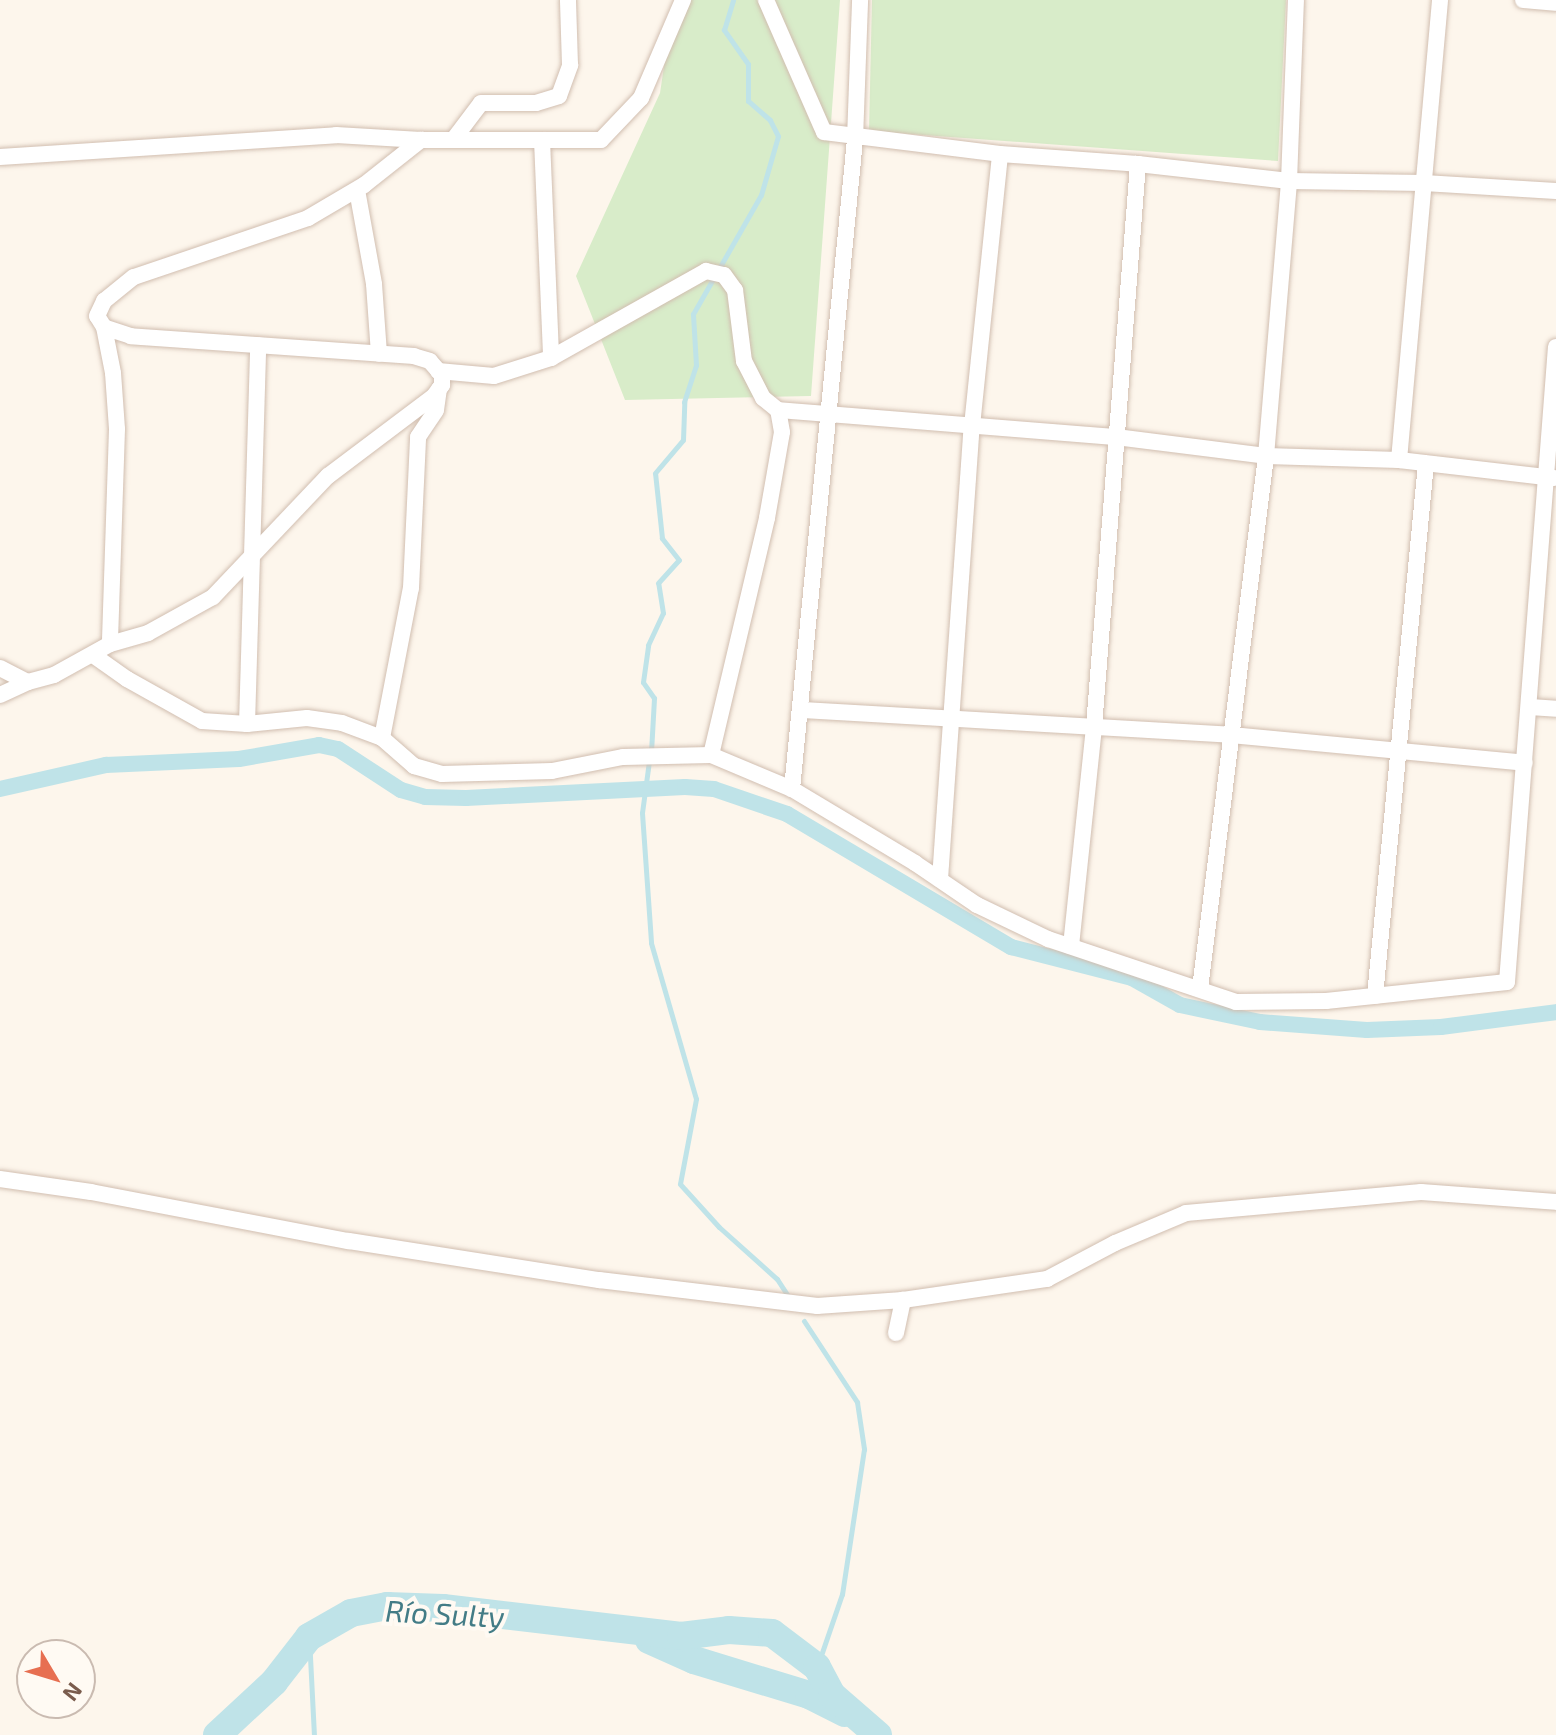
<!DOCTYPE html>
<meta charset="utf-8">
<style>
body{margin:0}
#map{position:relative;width:1556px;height:1735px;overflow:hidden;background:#fdf6ec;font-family:"Exo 2",sans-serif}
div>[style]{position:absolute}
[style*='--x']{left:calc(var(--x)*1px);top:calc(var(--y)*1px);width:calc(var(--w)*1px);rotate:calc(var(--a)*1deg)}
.green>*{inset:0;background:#d8ecc9}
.stream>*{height:5px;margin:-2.5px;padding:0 2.5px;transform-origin:2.5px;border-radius:2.5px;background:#bfe3e8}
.canal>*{height:16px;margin:-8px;padding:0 8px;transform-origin:8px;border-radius:8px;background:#bfe3e8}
.river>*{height:28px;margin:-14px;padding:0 14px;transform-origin:14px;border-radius:14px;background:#bfe3e8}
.roads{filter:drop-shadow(0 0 2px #d1beb0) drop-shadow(0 0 2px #d1beb0)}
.minor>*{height:16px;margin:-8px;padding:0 8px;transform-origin:8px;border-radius:8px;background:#fff}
span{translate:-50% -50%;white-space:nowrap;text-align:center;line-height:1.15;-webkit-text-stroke:8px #fffaf3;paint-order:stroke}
.water-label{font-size:30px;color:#437c86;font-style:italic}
.north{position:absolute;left:16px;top:1639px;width:80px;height:80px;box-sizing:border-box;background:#fffaf3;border:2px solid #cabbb1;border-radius:50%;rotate:128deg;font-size:22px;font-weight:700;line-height:32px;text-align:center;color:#7a5c4d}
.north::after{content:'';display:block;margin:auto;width:28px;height:36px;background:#e76f51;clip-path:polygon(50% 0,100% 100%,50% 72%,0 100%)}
</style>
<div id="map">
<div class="green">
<div style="clip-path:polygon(674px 0,840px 0,811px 396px,625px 400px,576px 276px,660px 93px)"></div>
<div style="clip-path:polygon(872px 0,1286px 0,1278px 161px,869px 131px)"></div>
</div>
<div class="stream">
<div style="--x:651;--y:752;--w:54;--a:-86.8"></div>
<div style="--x:654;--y:698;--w:19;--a:-125"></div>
<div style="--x:643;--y:682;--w:37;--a:-82"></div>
<div style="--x:648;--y:645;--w:35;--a:-65"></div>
<div style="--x:663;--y:613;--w:30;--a:-99"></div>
<div style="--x:658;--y:583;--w:31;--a:-48"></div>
<div style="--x:679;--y:560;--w:28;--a:-128"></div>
<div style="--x:662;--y:538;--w:65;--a:-96.1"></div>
<div style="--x:655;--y:473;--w:43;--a:-49.7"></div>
<div style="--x:683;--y:440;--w:38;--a:-88"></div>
<div style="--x:684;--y:402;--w:39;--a:-72"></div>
<div style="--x:696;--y:365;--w:51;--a:-93.4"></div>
<div style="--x:693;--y:314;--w:137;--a:-60.3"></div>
<div style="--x:761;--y:195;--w:61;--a:-73.9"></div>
<div style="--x:778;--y:136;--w:18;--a:-117"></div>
<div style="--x:770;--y:120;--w:29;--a:-139"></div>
<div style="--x:748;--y:101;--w:37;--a:-90"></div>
<div style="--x:748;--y:64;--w:42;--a:-125.2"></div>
<div style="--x:724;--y:30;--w:31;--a:-73"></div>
<div style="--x:649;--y:761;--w:52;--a:97.7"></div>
<div style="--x:642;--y:813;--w:130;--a:86"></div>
<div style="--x:651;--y:943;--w:162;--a:73.9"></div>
<div style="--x:696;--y:1099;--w:86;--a:100.7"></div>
<div style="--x:680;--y:1184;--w:58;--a:47.8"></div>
<div style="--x:719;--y:1227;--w:78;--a:41.9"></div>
<div style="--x:777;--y:1279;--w:24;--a:57"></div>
<div style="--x:804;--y:1321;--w:97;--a:56.8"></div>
<div style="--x:857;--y:1402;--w:48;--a:81.5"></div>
<div style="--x:864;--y:1449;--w:147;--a:98.6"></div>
<div style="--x:842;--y:1594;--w:77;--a:108.9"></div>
<div style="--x:309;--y:1637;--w:98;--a:87.1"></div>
</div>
<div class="canal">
<div style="--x:0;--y:789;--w:109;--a:-12.8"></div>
<div style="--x:106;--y:765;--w:133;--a:-2.6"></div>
<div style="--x:239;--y:759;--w:81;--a:-9.9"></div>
<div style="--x:319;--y:745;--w:19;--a:12"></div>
<div style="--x:338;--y:749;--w:75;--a:33.1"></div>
<div style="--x:401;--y:790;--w:25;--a:16"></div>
<div style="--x:425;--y:797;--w:41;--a:1.4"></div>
<div style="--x:466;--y:798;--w:219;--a:-2.9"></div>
<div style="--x:685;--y:787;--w:29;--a:4"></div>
<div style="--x:714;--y:789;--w:77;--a:18.9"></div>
<div style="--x:787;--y:814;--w:261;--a:30.7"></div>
<div style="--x:1011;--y:947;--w:125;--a:14.4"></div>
<div style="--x:1132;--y:978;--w:55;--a:29.4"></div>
<div style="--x:1180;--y:1005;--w:82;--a:12"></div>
<div style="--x:1260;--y:1022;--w:107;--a:4.3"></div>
<div style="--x:1367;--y:1030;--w:74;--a:-2.3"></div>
<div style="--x:1441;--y:1027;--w:116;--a:-7.4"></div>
</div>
<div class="river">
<div style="--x:649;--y:1640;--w:49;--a:24"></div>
<div style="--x:694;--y:1660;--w:120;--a:16.9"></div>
<div style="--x:809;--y:1695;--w:40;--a:26.6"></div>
<div style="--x:217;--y:1735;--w:78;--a:-42.9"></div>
<div style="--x:274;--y:1682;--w:57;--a:-52.1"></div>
<div style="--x:309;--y:1637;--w:48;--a:-29.7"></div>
<div style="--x:351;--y:1613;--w:37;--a:-11"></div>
<div style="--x:387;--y:1606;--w:56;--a:2"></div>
<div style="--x:443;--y:1608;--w:240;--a:6.7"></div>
<div style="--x:681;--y:1636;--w:48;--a:-7.1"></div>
<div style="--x:729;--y:1630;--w:43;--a:4"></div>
<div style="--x:772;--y:1633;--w:56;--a:37.1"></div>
<div style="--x:817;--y:1667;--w:32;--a:62"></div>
<div style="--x:832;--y:1695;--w:61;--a:41"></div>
</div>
<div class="roads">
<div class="minor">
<div style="--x:766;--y:0;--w:144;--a:66.3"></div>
<div style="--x:824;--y:132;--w:177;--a:7.1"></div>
<div style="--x:1000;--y:154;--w:138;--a:4.1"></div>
<div style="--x:1138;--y:164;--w:152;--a:6.4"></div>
<div style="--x:1289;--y:181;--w:135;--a:0.8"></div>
<div style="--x:1424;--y:183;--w:132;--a:3.5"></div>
<div style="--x:1523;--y:0;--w:33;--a:5"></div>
<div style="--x:453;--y:140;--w:46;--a:-52.9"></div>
<div style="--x:481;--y:103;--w:55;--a:0"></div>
<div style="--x:536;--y:103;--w:24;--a:-17"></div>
<div style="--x:559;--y:96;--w:33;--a:-70"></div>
<div style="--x:570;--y:65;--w:65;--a:-91.8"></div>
<div style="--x:542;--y:140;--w:218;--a:87.6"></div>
<div style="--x:0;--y:157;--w:337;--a:-3.7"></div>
<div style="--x:336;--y:135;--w:85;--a:3.4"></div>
<div style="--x:421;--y:140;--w:180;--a:0"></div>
<div style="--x:601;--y:140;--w:58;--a:-46.4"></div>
<div style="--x:641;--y:98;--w:107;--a:-66.8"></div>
<div style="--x:357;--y:190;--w:96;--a:79.7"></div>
<div style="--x:374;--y:284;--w:70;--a:85.9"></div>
<div style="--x:104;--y:327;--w:47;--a:78.9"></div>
<div style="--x:113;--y:373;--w:56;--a:85.9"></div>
<div style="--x:117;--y:429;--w:215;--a:91.9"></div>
<div style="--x:438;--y:371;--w:56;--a:5.1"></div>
<div style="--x:494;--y:376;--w:60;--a:-17.5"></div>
<div style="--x:551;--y:358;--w:178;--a:-29.3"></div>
<div style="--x:706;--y:271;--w:18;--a:13"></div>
<div style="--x:724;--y:275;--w:19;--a:54"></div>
<div style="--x:735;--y:290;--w:72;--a:82.8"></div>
<div style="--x:744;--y:361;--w:42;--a:62.8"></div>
<div style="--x:763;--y:398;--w:19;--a:39"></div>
<div style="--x:1399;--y:460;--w:462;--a:-84.9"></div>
<div style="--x:93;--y:655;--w:42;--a:35.2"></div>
<div style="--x:127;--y:679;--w:86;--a:29.2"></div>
<div style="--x:202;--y:721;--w:45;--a:3.8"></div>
<div style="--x:247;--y:724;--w:60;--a:-5.7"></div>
<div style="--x:307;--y:718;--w:35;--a:8"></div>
<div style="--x:342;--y:723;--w:43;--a:20.6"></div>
<div style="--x:382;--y:738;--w:43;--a:41.2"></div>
<div style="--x:414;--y:766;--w:29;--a:16"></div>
<div style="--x:442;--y:774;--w:110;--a:-1.6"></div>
<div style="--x:552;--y:771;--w:72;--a:-11.2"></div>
<div style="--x:623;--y:757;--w:88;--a:-1.3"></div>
<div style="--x:711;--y:755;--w:88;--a:22.8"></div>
<div style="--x:792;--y:789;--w:144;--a:31"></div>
<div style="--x:915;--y:863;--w:75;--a:34.1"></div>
<div style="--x:977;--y:905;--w:79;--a:25.6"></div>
<div style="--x:1048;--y:939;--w:198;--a:18.5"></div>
<div style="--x:1236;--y:1002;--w:90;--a:-0.6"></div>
<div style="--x:1326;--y:1001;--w:182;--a:-6"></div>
<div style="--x:1507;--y:982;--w:637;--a:-85.59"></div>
<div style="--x:0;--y:668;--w:31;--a:27"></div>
<div style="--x:0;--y:695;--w:31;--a:-25"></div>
<div style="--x:28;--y:682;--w:27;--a:-15"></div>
<div style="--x:54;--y:675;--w:64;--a:-29"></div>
<div style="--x:110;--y:644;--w:40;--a:-16"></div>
<div style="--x:148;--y:633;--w:74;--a:-29"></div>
<div style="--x:213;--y:597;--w:167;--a:-46.5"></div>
<div style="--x:328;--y:476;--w:133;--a:-37"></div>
<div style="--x:434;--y:396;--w:14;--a:-54"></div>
<div style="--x:442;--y:385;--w:10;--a:-90"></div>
<div style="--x:442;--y:375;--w:18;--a:-131"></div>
<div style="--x:430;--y:361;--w:17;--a:-163"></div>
<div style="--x:414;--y:356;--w:284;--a:-176"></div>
<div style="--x:131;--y:336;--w:28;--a:-162"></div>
<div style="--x:104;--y:327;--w:13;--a:-122"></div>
<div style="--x:97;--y:316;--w:17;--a:-65"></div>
<div style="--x:104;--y:301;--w:38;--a:-39"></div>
<div style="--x:134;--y:277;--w:184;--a:-18.7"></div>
<div style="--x:308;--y:218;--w:65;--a:-30.5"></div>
<div style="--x:364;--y:185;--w:73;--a:-38.3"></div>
<div style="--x:1530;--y:707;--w:26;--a:4"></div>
<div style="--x:802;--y:710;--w:430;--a:3.3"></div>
<div style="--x:1231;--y:735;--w:295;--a:5.4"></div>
<div style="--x:247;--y:724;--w:379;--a:-88.3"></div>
<div style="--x:382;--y:738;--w:153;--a:-79.1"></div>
<div style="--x:411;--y:588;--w:151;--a:-87.3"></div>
<div style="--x:418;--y:437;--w:32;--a:-56"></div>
<div style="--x:436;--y:410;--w:21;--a:-82"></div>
<div style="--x:711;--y:755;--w:244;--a:-76.7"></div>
<div style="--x:767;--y:518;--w:87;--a:-80.1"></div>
<div style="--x:782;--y:432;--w:22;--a:-100"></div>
<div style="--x:778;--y:410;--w:339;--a:4.6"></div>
<div style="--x:1116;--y:437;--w:151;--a:7.2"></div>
<div style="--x:1266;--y:456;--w:133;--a:1.7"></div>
<div style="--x:1399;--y:460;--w:156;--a:6.6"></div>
<div style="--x:792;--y:789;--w:653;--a:-84.46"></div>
<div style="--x:855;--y:139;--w:139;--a:-87.9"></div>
<div style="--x:940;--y:879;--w:454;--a:-86"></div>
<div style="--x:972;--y:426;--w:273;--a:-84.1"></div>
<div style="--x:1071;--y:946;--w:220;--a:-84"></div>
<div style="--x:1094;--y:727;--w:565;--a:-85.53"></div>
<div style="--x:1200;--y:989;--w:537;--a:-82.94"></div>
<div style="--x:1266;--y:456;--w:276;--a:-85.2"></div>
<div style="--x:1289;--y:181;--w:181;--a:-87.8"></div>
<div style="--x:1375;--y:996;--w:535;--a:-84.53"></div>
<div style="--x:0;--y:1179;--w:92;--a:8.1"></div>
<div style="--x:91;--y:1192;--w:263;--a:10.8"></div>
<div style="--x:349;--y:1241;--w:253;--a:8.9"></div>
<div style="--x:599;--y:1280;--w:220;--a:6.8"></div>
<div style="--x:817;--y:1306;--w:86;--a:-4"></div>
<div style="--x:903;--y:1300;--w:146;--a:-8.3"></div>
<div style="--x:1047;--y:1279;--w:77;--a:-27.9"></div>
<div style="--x:1115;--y:1243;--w:77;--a:-22.9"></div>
<div style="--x:1186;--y:1213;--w:236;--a:-5.1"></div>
<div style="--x:1421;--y:1192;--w:135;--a:4.2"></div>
<div style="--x:896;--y:1333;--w:34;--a:-78"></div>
</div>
</div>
<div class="water-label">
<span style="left:445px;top:1613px;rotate:3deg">Río Sulty</span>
</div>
<div class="north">N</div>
</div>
